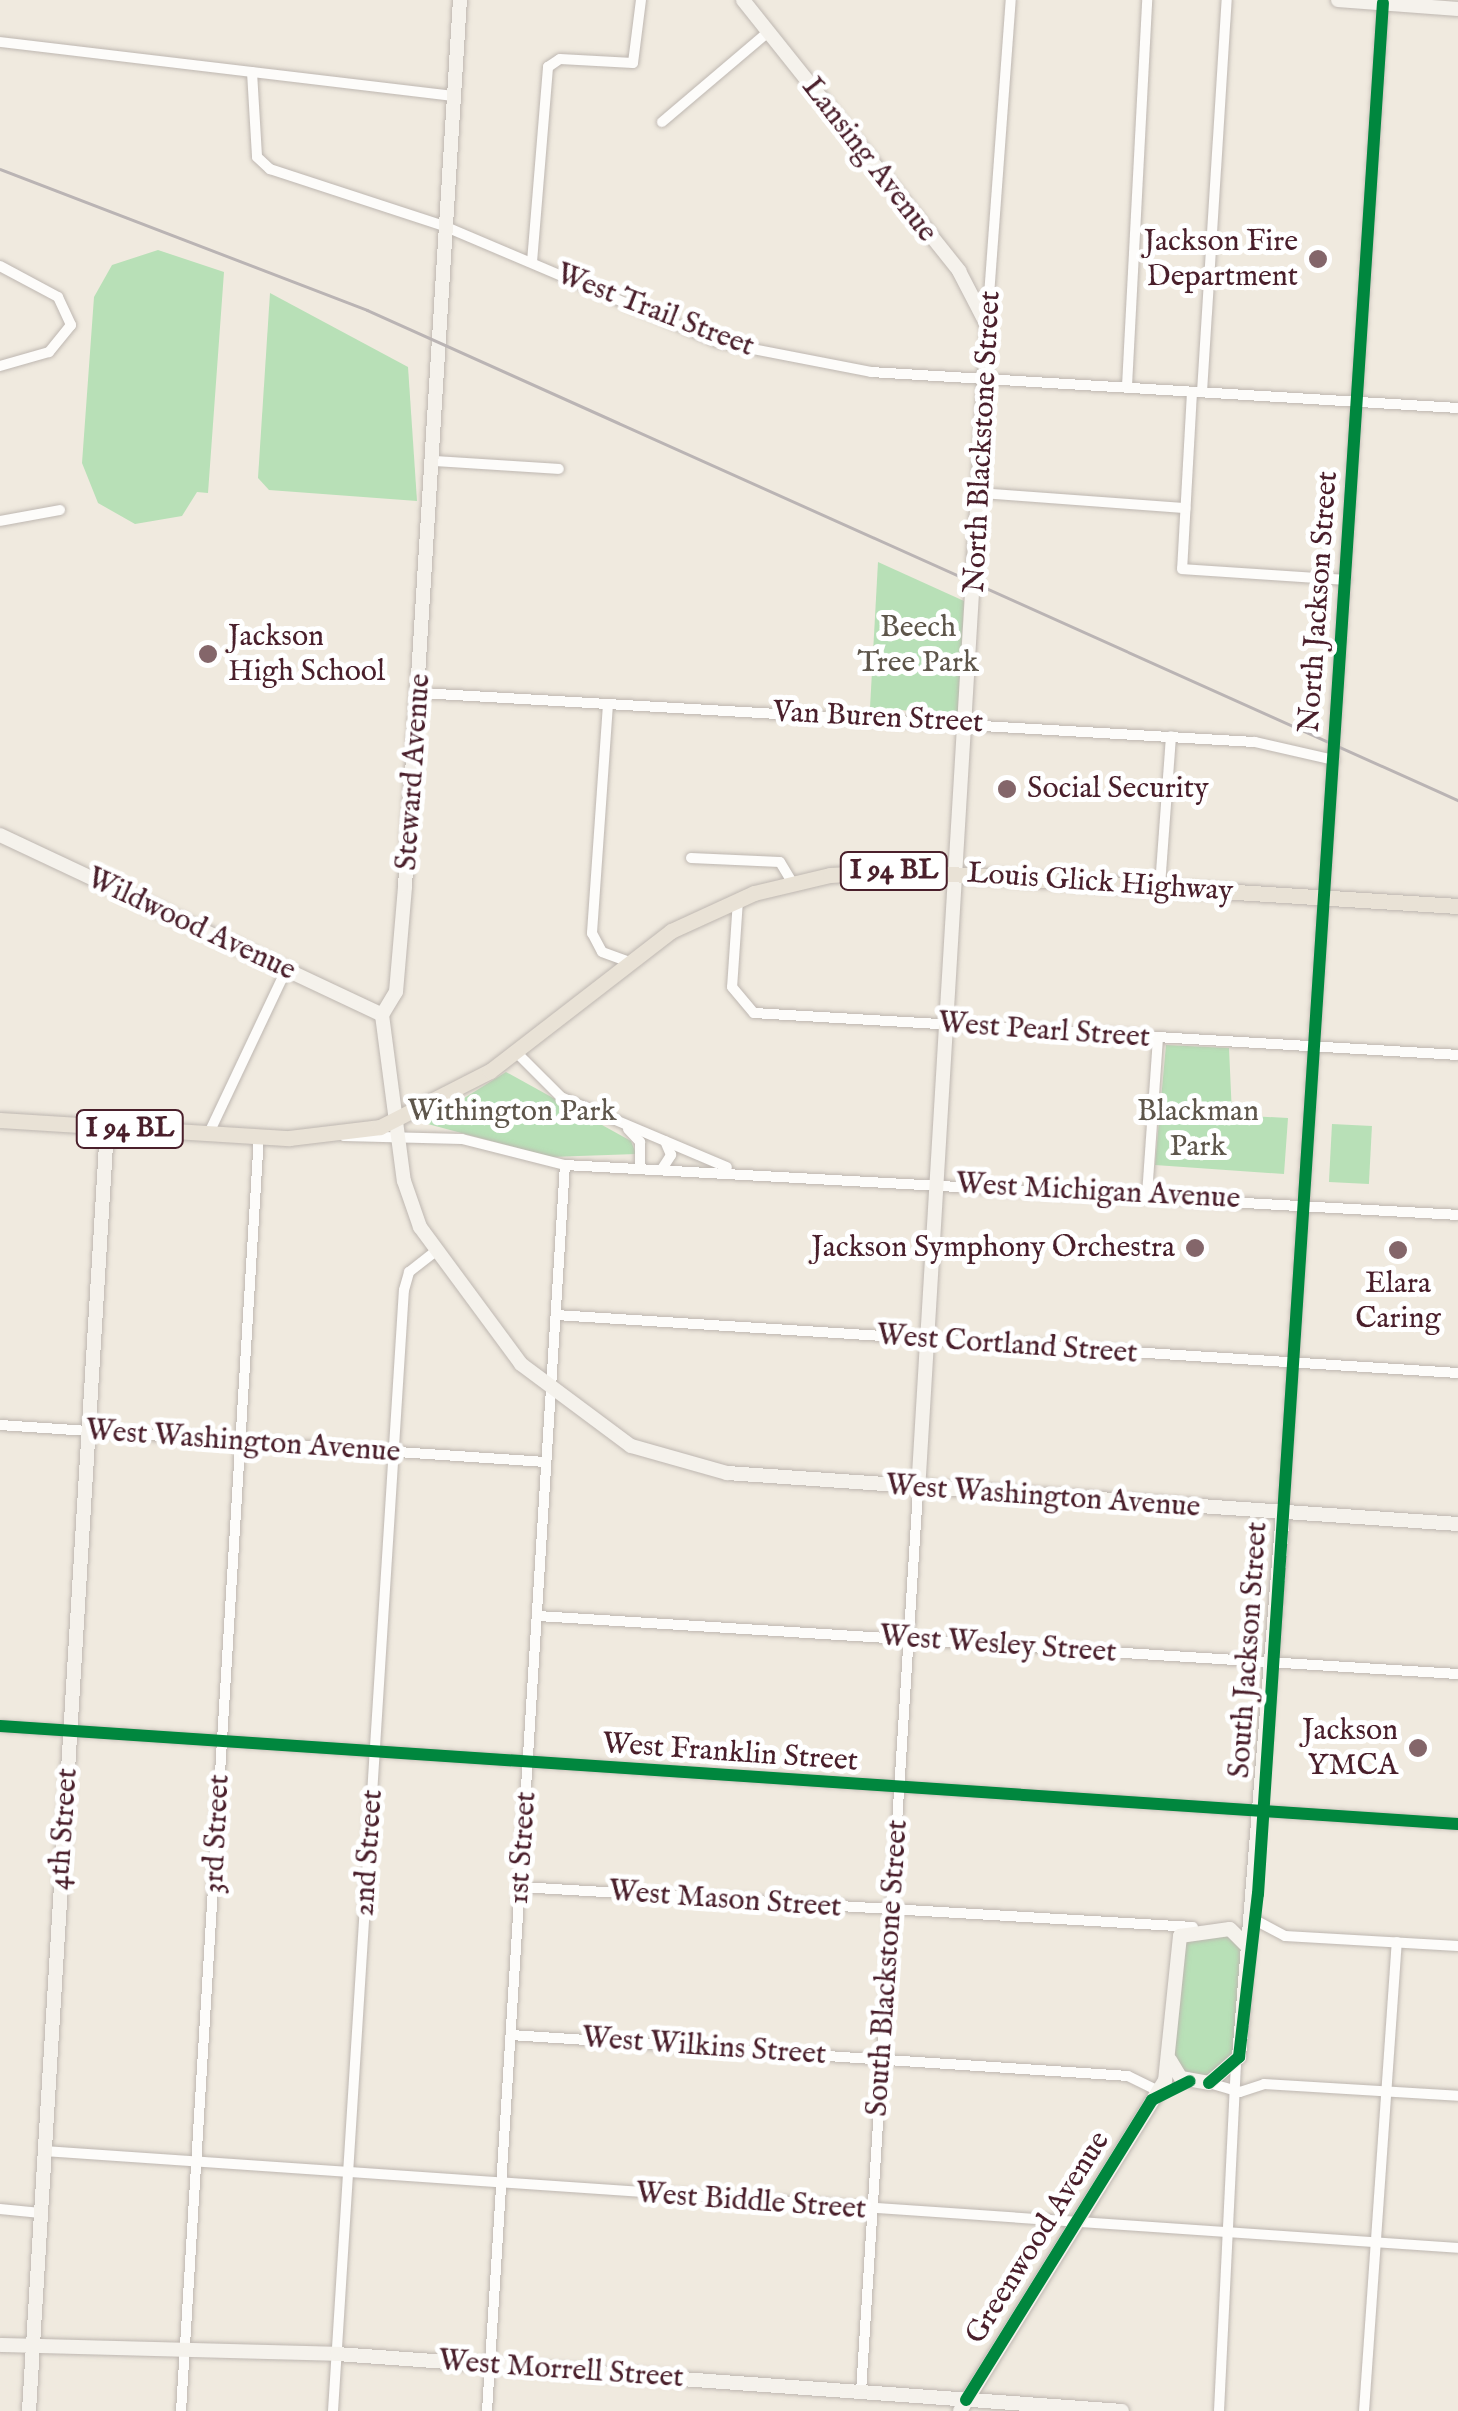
<!DOCTYPE html>
<style>
body{margin:0}
#map{position:relative;width:1458px;height:2411px;overflow:hidden;background:#f0eadf;font-family:"IM FELL English",serif}
div>[style]{position:absolute}
[style*='--x']{left:calc(var(--x)*1px);top:calc(var(--y)*1px);width:calc(var(--w)*1px);rotate:calc(var(--a)*1deg)}
.green>*{inset:0;background:#b8e0b7;transform-origin:0 0}
.roads{filter:drop-shadow(0 0 2px #beb7b1) drop-shadow(0 0 2px #beb7b1)}
.street>*{height:10px;margin:-5px;padding:0 5px;transform-origin:5px;border-radius:5px;background:#fdfcfa}
.secondary>*{height:14px;margin:-7px;padding:0 7px;transform-origin:7px;border-radius:7px;background:#f5f2ec}
.primary>*{height:15px;margin:-7.5px;padding:0 7.5px;transform-origin:7.5px;border-radius:7.5px;background:#e9e2d6}
.rail>*{height:2.5px;margin:-1.25px;padding:0 1.25px;transform-origin:1.25px;border-radius:1.25px;background:#bab4b4}
.cycleway>*{height:12px;margin:-6px;padding:0 6px;transform-origin:6px;border-radius:6px;background:#00873e}
.dots>*{width:28px;height:28px;translate:-50% -50%;box-sizing:border-box;border:5px solid #fff;border-radius:50%}
span{translate:-50% -50%;white-space:nowrap;text-align:center;line-height:1.15;-webkit-text-stroke:10px #fff;paint-order:stroke}
.shield-label span{padding:2px 8px;background:#fff;border:2px solid;border-radius:8px;-webkit-text-stroke-width:0}
.shield-label{font-size:28px;color:#4a1f2b;font-weight:700}
.street-label{font-size:30px;color:#4a1f2b}
.poi-label{font-size:30px;color:#4a1f2b}
.right{translate:-100% -50%;text-align:right}
.left{translate:0 -50%;text-align:left}
.park-label{font-size:30px;color:#5e564b}
</style>
<div id="map">
<div class="green">
<div style="clip-path:polygon(158px 250px,224px 272px,208px 493px,197px 492px,182px 516px,135px 524px,98px 503px,82px 463px,94px 297px,112px 265px)"></div>
<div style="clip-path:polygon(270px 293px,408px 367px,417px 501px,269px 490px,258px 478px)"></div>
<div style="clip-path:polygon(878px 562px,964px 601px,958px 714px,870px 708px)"></div>
<div style="clip-path:polygon(1166px 1045px,1229px 1048px,1232px 1115px,1288px 1118px,1284px 1174px,1155px 1165px)"></div>
<div style="clip-path:polygon(506px 1072px,631px 1141px,636px 1154px,551px 1157px,424px 1123px)"></div>
<div style="left:1332px;top:1124px;width:40px;height:58px;rotate:3deg"></div>
<div style="clip-path:polygon(1230px 1929px,1241px 1935px,1241px 2051px,1209px 2083px,1172px 2068px,1178px 1941px)"></div>
</div>
<div class="roads">
<div class="street">
<div style="--x:0;--y:42;--w:456;--a:6.8"></div>
<div style="--x:252;--y:72;--w:85;--a:86.6"></div>
<div style="--x:257;--y:157;--w:18;--a:43"></div>
<div style="--x:270;--y:169;--w:183;--a:18.1"></div>
<div style="--x:444;--y:226;--w:297;--a:23"></div>
<div style="--x:717;--y:342;--w:157;--a:11"></div>
<div style="--x:871;--y:372;--w:588;--a:3.51"></div>
<div style="--x:662;--y:122;--w:139;--a:-40.3"></div>
<div style="--x:532;--y:262;--w:196;--a:-85.3"></div>
<div style="--x:548;--y:67;--w:14;--a:-34"></div>
<div style="--x:560;--y:59;--w:73;--a:3.1"></div>
<div style="--x:633;--y:63;--w:64;--a:-82.8"></div>
<div style="--x:0;--y:266;--w:66;--a:28.1"></div>
<div style="--x:58;--y:297;--w:31;--a:65"></div>
<div style="--x:71;--y:325;--w:35;--a:129"></div>
<div style="--x:49;--y:352;--w:51;--a:164.1"></div>
<div style="--x:987;--y:323;--w:324;--a:-85.8"></div>
<div style="--x:1127;--y:386;--w:387;--a:-87"></div>
<div style="--x:1192;--y:392;--w:177;--a:93.2"></div>
<div style="--x:1182;--y:569;--w:164;--a:3.8"></div>
<div style="--x:1202;--y:392;--w:393;--a:-86.4"></div>
<div style="--x:436;--y:461;--w:123;--a:3.7"></div>
<div style="--x:980;--y:493;--w:206;--a:4.2"></div>
<div style="--x:0;--y:521;--w:61;--a:-10.4"></div>
<div style="--x:420;--y:693;--w:836;--a:3.36"></div>
<div style="--x:1255;--y:742;--w:81;--a:12.8"></div>
<div style="--x:608;--y:704;--w:230;--a:94"></div>
<div style="--x:592;--y:933;--w:21;--a:62"></div>
<div style="--x:602;--y:952;--w:27;--a:20"></div>
<div style="--x:691;--y:858;--w:89;--a:2.6"></div>
<div style="--x:780;--y:862;--w:23;--a:59"></div>
<div style="--x:1160;--y:886;--w:150;--a:-85.8"></div>
<div style="--x:738;--y:900;--w:87;--a:93.9"></div>
<div style="--x:732;--y:987;--w:34;--a:50"></div>
<div style="--x:754;--y:1013;--w:705;--a:3.41"></div>
<div style="--x:517;--y:1053;--w:62;--a:45"></div>
<div style="--x:561;--y:1097;--w:180;--a:22.9"></div>
<div style="--x:628;--y:1129;--w:18;--a:47"></div>
<div style="--x:640;--y:1142;--w:27;--a:90"></div>
<div style="--x:208;--y:1135;--w:183;--a:-64.7"></div>
<div style="--x:344;--y:1136;--w:118;--a:1.5"></div>
<div style="--x:462;--y:1139;--w:106;--a:14.2"></div>
<div style="--x:565;--y:1165;--w:894;--a:3.2"></div>
<div style="--x:662;--y:1169;--w:17;--a:-57"></div>
<div style="--x:671;--y:1155;--w:15;--a:-113"></div>
<div style="--x:1147;--y:1195;--w:157;--a:-86"></div>
<div style="--x:556;--y:1315;--w:904;--a:3.68"></div>
<div style="--x:0;--y:1425;--w:547;--a:3.88"></div>
<div style="--x:1283;--y:1512;--w:1512;--a:-86.21"></div>
<div style="--x:538;--y:1616;--w:922;--a:3.61"></div>
<div style="--x:0;--y:1726;--w:1461;--a:3.85"></div>
<div style="--x:520;--y:1887;--w:674;--a:3.4"></div>
<div style="--x:1253;--y:1919;--w:36;--a:28"></div>
<div style="--x:1285;--y:1936;--w:173;--a:3.3"></div>
<div style="--x:511;--y:2035;--w:618;--a:3.8"></div>
<div style="--x:1128;--y:2076;--w:34;--a:26"></div>
<div style="--x:1209;--y:2083;--w:32;--a:16"></div>
<div style="--x:1240;--y:2092;--w:25;--a:-18"></div>
<div style="--x:1264;--y:2084;--w:194;--a:3.5"></div>
<div style="--x:44;--y:2151;--w:1417;--a:3.92"></div>
<div style="--x:0;--y:2209;--w:41;--a:5.6"></div>
<div style="--x:861;--y:2392;--w:904;--a:-86.38"></div>
<div style="--x:181;--y:2411;--w:1276;--a:-86.5"></div>
<div style="--x:333;--y:2411;--w:1123;--a:-86.38"></div>
<div style="--x:404;--y:1290;--w:19;--a:-74"></div>
<div style="--x:409;--y:1272;--w:36;--a:-38"></div>
<div style="--x:487;--y:2411;--w:1248;--a:-86.42"></div>
<div style="--x:1219;--y:2411;--w:346;--a:-87.2"></div>
<div style="--x:1364;--y:2411;--w:470;--a:-86"></div>
</div>
<div class="secondary">
<div style="--x:743;--y:0;--w:347;--a:51.4"></div>
<div style="--x:959;--y:271;--w:63;--a:62.6"></div>
<div style="--x:988;--y:327;--w:1165;--a:93.44"></div>
<div style="--x:1338;--y:0;--w:120;--a:4.3"></div>
<div style="--x:0;--y:835;--w:422;--a:25.2"></div>
<div style="--x:382;--y:1015;--w:167;--a:82.5"></div>
<div style="--x:404;--y:1181;--w:49;--a:70.8"></div>
<div style="--x:420;--y:1227;--w:170;--a:53.6"></div>
<div style="--x:521;--y:1364;--w:137;--a:36.7"></div>
<div style="--x:631;--y:1446;--w:100;--a:15.7"></div>
<div style="--x:727;--y:1473;--w:733;--a:3.99"></div>
<div style="--x:382;--y:1015;--w:27;--a:-59"></div>
<div style="--x:396;--y:992;--w:106;--a:-85.1"></div>
<div style="--x:405;--y:886;--w:888;--a:-86.45"></div>
<div style="--x:1170;--y:2060;--w:21;--a:59"></div>
<div style="--x:1181;--y:2078;--w:28;--a:10"></div>
<div style="--x:1209;--y:2083;--w:40;--a:-41"></div>
<div style="--x:1239;--y:2057;--w:547;--a:-85.38"></div>
<div style="--x:0;--y:2345;--w:337;--a:1.5"></div>
<div style="--x:337;--y:2354;--w:787;--a:4.15"></div>
<div style="--x:29;--y:2411;--w:1286;--a:-86.52"></div>
<div style="--x:960;--y:2411;--w:388;--a:-58.2"></div>
<div style="--x:1165;--y:2081;--w:146;--a:-84.1"></div>
<div style="--x:1180;--y:1936;--w:50;--a:-8"></div>
<div style="--x:1230;--y:1929;--w:24;--a:45"></div>
</div>
<div class="primary">
<div style="--x:0;--y:1120;--w:290;--a:3.6"></div>
<div style="--x:289;--y:1138;--w:92;--a:-6.9"></div>
<div style="--x:380;--y:1127;--w:123;--a:-27"></div>
<div style="--x:490;--y:1071;--w:229;--a:-37.7"></div>
<div style="--x:671;--y:931;--w:91;--a:-24.6"></div>
<div style="--x:754;--y:893;--w:78;--a:-13.3"></div>
<div style="--x:830;--y:875;--w:73;--a:-3.1"></div>
<div style="--x:903;--y:871;--w:556;--a:3.61"></div>
</div>
</div>
<div class="rail">
<div style="--x:0;--y:169;--w:393;--a:21"></div>
<div style="--x:367;--y:310;--w:1196;--a:24.19"></div>
</div>
<div class="cycleway">
<div style="--x:0;--y:1726;--w:1461;--a:3.85"></div>
<div style="--x:1209;--y:2083;--w:40;--a:-41"></div>
<div style="--x:1239;--y:2057;--w:164;--a:-83.4"></div>
<div style="--x:1258;--y:1894;--w:1895;--a:-86.22"></div>
<div style="--x:966;--y:2400;--w:353;--a:-58.2"></div>
<div style="--x:1152;--y:2100;--w:42;--a:-26.6"></div>
</div>
<div class="dots">
<div style="left:1318px;top:259px;background:#84666a"></div>
<div style="left:208px;top:654px;background:#84666a"></div>
<div style="left:1007px;top:789px;background:#84666a"></div>
<div style="left:1195px;top:1248px;background:#84666a"></div>
<div style="left:1398px;top:1250px;background:#84666a"></div>
<div style="left:1418px;top:1748px;background:#84666a"></div>
</div>
<div class="shield-label">
<span style="left:894px;top:871px">I 94 BL</span>
<span style="left:130px;top:1129px">I 94 BL</span>
</div>
<div class="street-label">
<span style="left:869px;top:160px;rotate:52deg">Lansing Avenue</span>
<span style="left:655px;top:311px;rotate:21deg">West Trail Street</span>
<span style="left:983px;top:442px;rotate:-87deg">North Blackstone Street</span>
<span style="left:1319px;top:602px;rotate:-86deg">North Jackson Street</span>
<span style="left:878px;top:718px;rotate:3deg">Van Buren Street</span>
<span style="left:414px;top:772px;rotate:-86deg">Steward Avenue</span>
<span style="left:1100px;top:883px;rotate:4deg">Louis Glick Highway</span>
<span style="left:191px;top:925px;rotate:25deg">Wildwood Avenue</span>
<span style="left:1044px;top:1031px;rotate:4deg">West Pearl Street</span>
<span style="left:1098px;top:1192px;rotate:3deg">West Michigan Avenue</span>
<span style="left:1007px;top:1345px;rotate:4deg">West Cortland Street</span>
<span style="left:243px;top:1442px;rotate:4deg">West Washington Avenue</span>
<span style="left:1043px;top:1497px;rotate:4deg">West Washington Avenue</span>
<span style="left:998px;top:1645px;rotate:4deg">West Wesley Street</span>
<span style="left:1249px;top:1650px;rotate:-86deg">South Jackson Street</span>
<span style="left:730px;top:1753px;rotate:4deg">West Franklin Street</span>
<span style="left:64px;top:1829px;rotate:-86deg">4th Street</span>
<span style="left:217px;top:1834px;rotate:-87deg">3rd Street</span>
<span style="left:523px;top:1848px;rotate:-86deg">1st Street</span>
<span style="left:369px;top:1853px;rotate:-86deg">2nd Street</span>
<span style="left:725px;top:1900px;rotate:4deg">West Mason Street</span>
<span style="left:888px;top:1968px;rotate:-86deg">South Blackstone Street</span>
<span style="left:704px;top:2047px;rotate:4deg">West Wilkins Street</span>
<span style="left:751px;top:2202px;rotate:4deg">West Biddle Street</span>
<span style="left:1038px;top:2238px;rotate:-58deg">Greenwood Avenue</span>
<span style="left:561px;top:2370px;rotate:4deg">West Morrell Street</span>
</div>
<div class="poi-label">
<span class="right" style="left:1298px;top:259px">Jackson Fire<br>Department</span>
<span class="left" style="left:228px;top:654px">Jackson<br>High School</span>
<span class="left" style="left:1027px;top:789px">Social Security</span>
<span class="right" style="left:1175px;top:1248px">Jackson Symphony Orchestra</span>
<span style="left:1398px;top:1301px">Elara<br>Caring</span>
<span class="right" style="left:1398px;top:1748px">Jackson<br>YMCA</span>
</div>
<div class="park-label">
<span style="left:918px;top:645px">Beech<br>Tree Park</span>
<span style="left:512px;top:1112px">Withington Park</span>
<span style="left:1198px;top:1129px">Blackman<br>Park</span>
</div>
</div>
